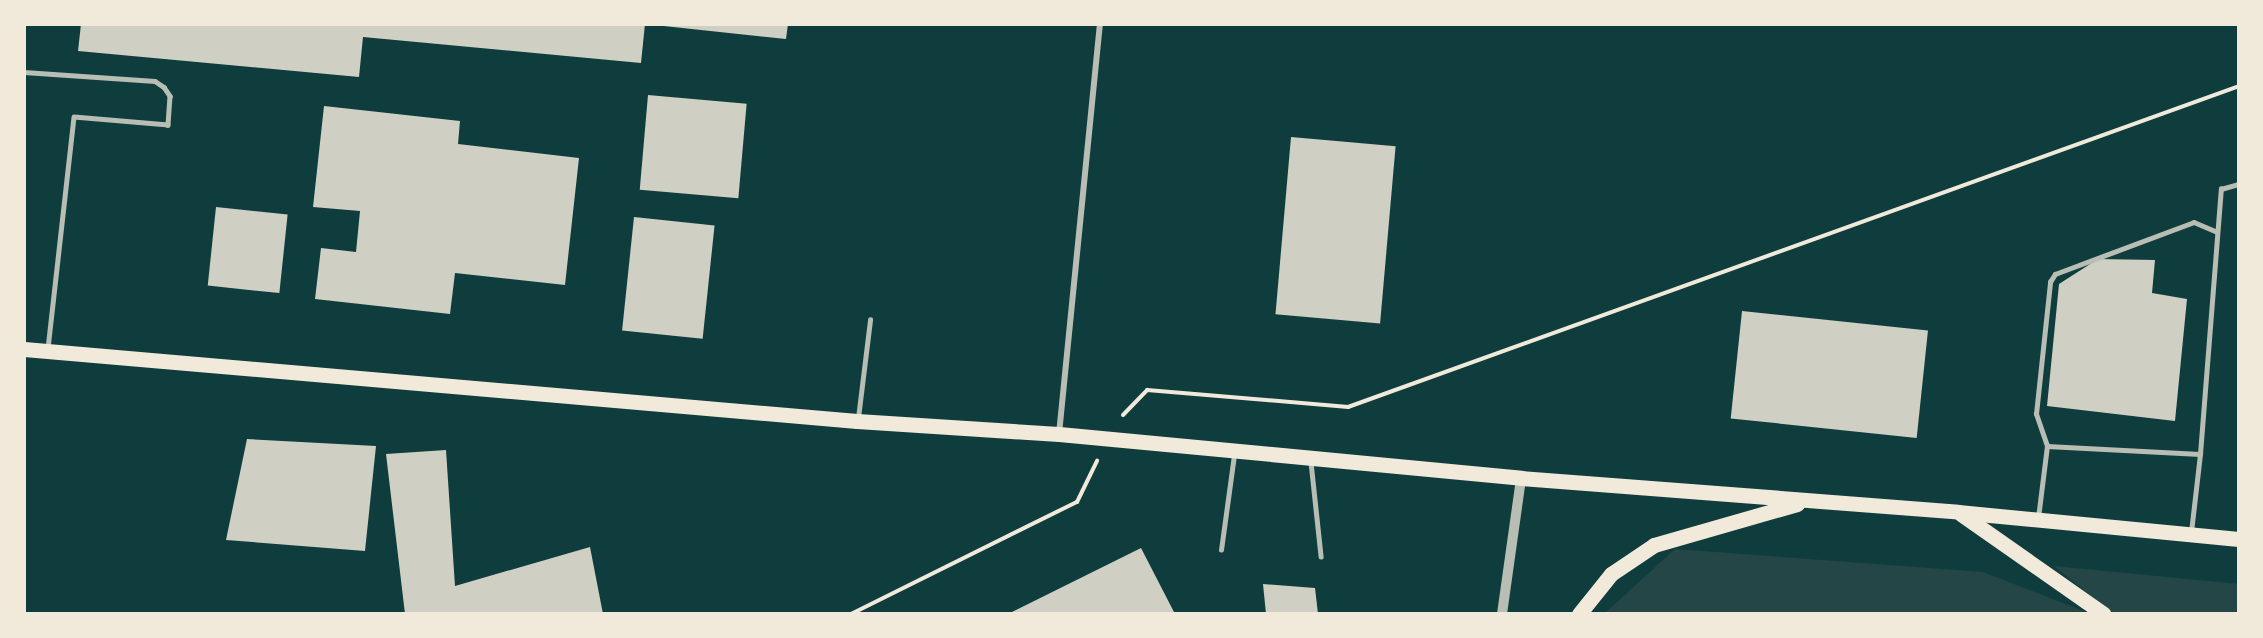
<!DOCTYPE html>
<style>
body{margin:0}
#map{position:relative;width:2263px;height:638px;overflow:hidden;background:#0f3d3e;font-family:Helvetica,sans-serif}
div>[style]{position:absolute}
[style*='--x']{left:calc(var(--x)*1px);top:calc(var(--y)*1px);width:calc(var(--w)*1px);rotate:calc(var(--a)*1deg)}
.green>*{inset:0;background:#244646}
.building>*{inset:0;background:#cfcfc3;transform-origin:0 0}
.path>*{height:4px;margin:-2px;padding:0 2px;transform-origin:2px;border-radius:2px;background:#f1e9da}
.service>*{height:4.5px;margin:-2.25px;padding:0 2.25px;transform-origin:2.25px;border-radius:2.25px;background:#b8beb3}
.minor>*{height:6px;margin:-3px;padding:0 3px;transform-origin:3px;border-radius:3px;background:#b8beb3}
.tertiary>*{height:10px;margin:-5px;padding:0 5px;transform-origin:5px;border-radius:5px;background:#b8beb3}
.primary>*{height:15px;margin:-7.5px;padding:0 7.5px;transform-origin:7.5px;border-radius:7.5px;background:#f1e9da}
span{translate:-50% -50%;white-space:nowrap;text-align:center;line-height:1.15;-webkit-text-stroke:4.5px #f1e9da;paint-order:stroke}
.frame{position:absolute;inset:0;border:26px solid #f1e9da;pointer-events:none}
</style>
<div id="map">
<div class="green">
<div style="clip-path:polygon(1675px 549px,1983px 572px,2091px 614px,1604px 614px)"></div>
<div style="clip-path:polygon(2054px 566px,2239px 584px,2239px 614px,2113px 614px)"></div>
</div>
<div class="building">
<div style="clip-path:polygon(81px 24px,645px 24px,641px 63px,363px 37px,359px 77px,78px 51px)"></div>
<div style="clip-path:polygon(645px 24px,788px 24px,786px 39px)"></div>
<div style="left:648px;top:95px;width:99px;height:95px;rotate:5deg"></div>
<div style="clip-path:polygon(324px 106px,460px 121px,458px 144px,579px 158px,565px 285px,455px 273px,450px 314px,315px 299px,321px 248px,356px 252px,360px 211px,313px 207px)"></div>
<div style="left:1291px;top:137px;width:105px;height:178px;rotate:5deg"></div>
<div style="left:216px;top:207px;width:72px;height:79px;rotate:6deg"></div>
<div style="left:634px;top:217px;width:81px;height:114px;rotate:6deg"></div>
<div style="clip-path:polygon(2098px 259px,2155px 260px,2152px 293px,2187px 299px,2175px 421px,2047px 406px,2059px 284px)"></div>
<div style="left:1742px;top:311px;width:187px;height:108px;rotate:6deg"></div>
<div style="clip-path:polygon(247px 439px,376px 446px,365px 551px,226px 540px)"></div>
<div style="clip-path:polygon(446px 450px,455px 586px,590px 547px,603px 614px,405px 614px,386px 454px)"></div>
<div style="clip-path:polygon(1141px 548px,1175px 614px,1008px 614px)"></div>
<div style="clip-path:polygon(1263px 584px,1315px 588px,1318px 614px,1266px 614px)"></div>
</div>
<div class="path">
<div style="--x:1123;--y:415;--w:35;--a:-46"></div>
<div style="--x:1147;--y:390;--w:202;--a:4.8"></div>
<div style="--x:1348;--y:407;--w:947;--a:-19.81"></div>
<div style="--x:851;--y:614;--w:252;--a:-26.4"></div>
<div style="--x:1077;--y:502;--w:46;--a:-64"></div>
</div>
<div class="service">
<div style="--x:24;--y:72;--w:131;--a:3.9"></div>
<div style="--x:155;--y:81;--w:11;--a:34"></div>
<div style="--x:164;--y:87;--w:11;--a:56"></div>
<div style="--x:170;--y:96;--w:29;--a:94"></div>
<div style="--x:168;--y:125;--w:94;--a:-175.1"></div>
<div style="--x:74;--y:117;--w:232;--a:96.4"></div>
<div style="--x:858;--y:418;--w:99;--a:-83"></div>
<div style="--x:2047;--y:446;--w:34;--a:-109"></div>
<div style="--x:2036;--y:414;--w:133;--a:-83.9"></div>
<div style="--x:2050;--y:282;--w:9;--a:-58"></div>
<div style="--x:2055;--y:274;--w:148;--a:-20.5"></div>
<div style="--x:2194;--y:222;--w:25;--a:23"></div>
<div style="--x:1311;--y:462;--w:95;--a:83.9"></div>
<div style="--x:2038;--y:518;--w:73;--a:-82.9"></div>
<div style="--x:2047;--y:446;--w:153;--a:3"></div>
<div style="--x:2191;--y:532;--w:79;--a:-83.4"></div>
<div style="--x:2200;--y:454;--w:266;--a:-85.5"></div>
<div style="--x:2221;--y:189;--w:19;--a:-16"></div>
<div style="--x:1221;--y:550;--w:96;--a:-82.2"></div>
</div>
<div class="minor">
<div style="--x:1059;--y:434;--w:412;--a:-84.3"></div>
</div>
<div class="tertiary">
<div style="--x:1502;--y:614;--w:137;--a:-82"></div>
</div>
<div class="primary">
<div style="--x:24;--y:349;--w:836;--a:4.94"></div>
<div style="--x:857;--y:421;--w:202;--a:3.7"></div>
<div style="--x:1059;--y:434;--w:464;--a:5.4"></div>
<div style="--x:1521;--y:478;--w:438;--a:4.4"></div>
<div style="--x:1958;--y:512;--w:282;--a:5.5"></div>
<div style="--x:1961;--y:514;--w:174;--a:35"></div>
<div style="--x:1579;--y:614;--w:51;--a:-51.3"></div>
<div style="--x:1611;--y:574;--w:52;--a:-34"></div>
<div style="--x:1654;--y:545;--w:149;--a:-16"></div>
</div>
<div class="frame"></div>
</div>
